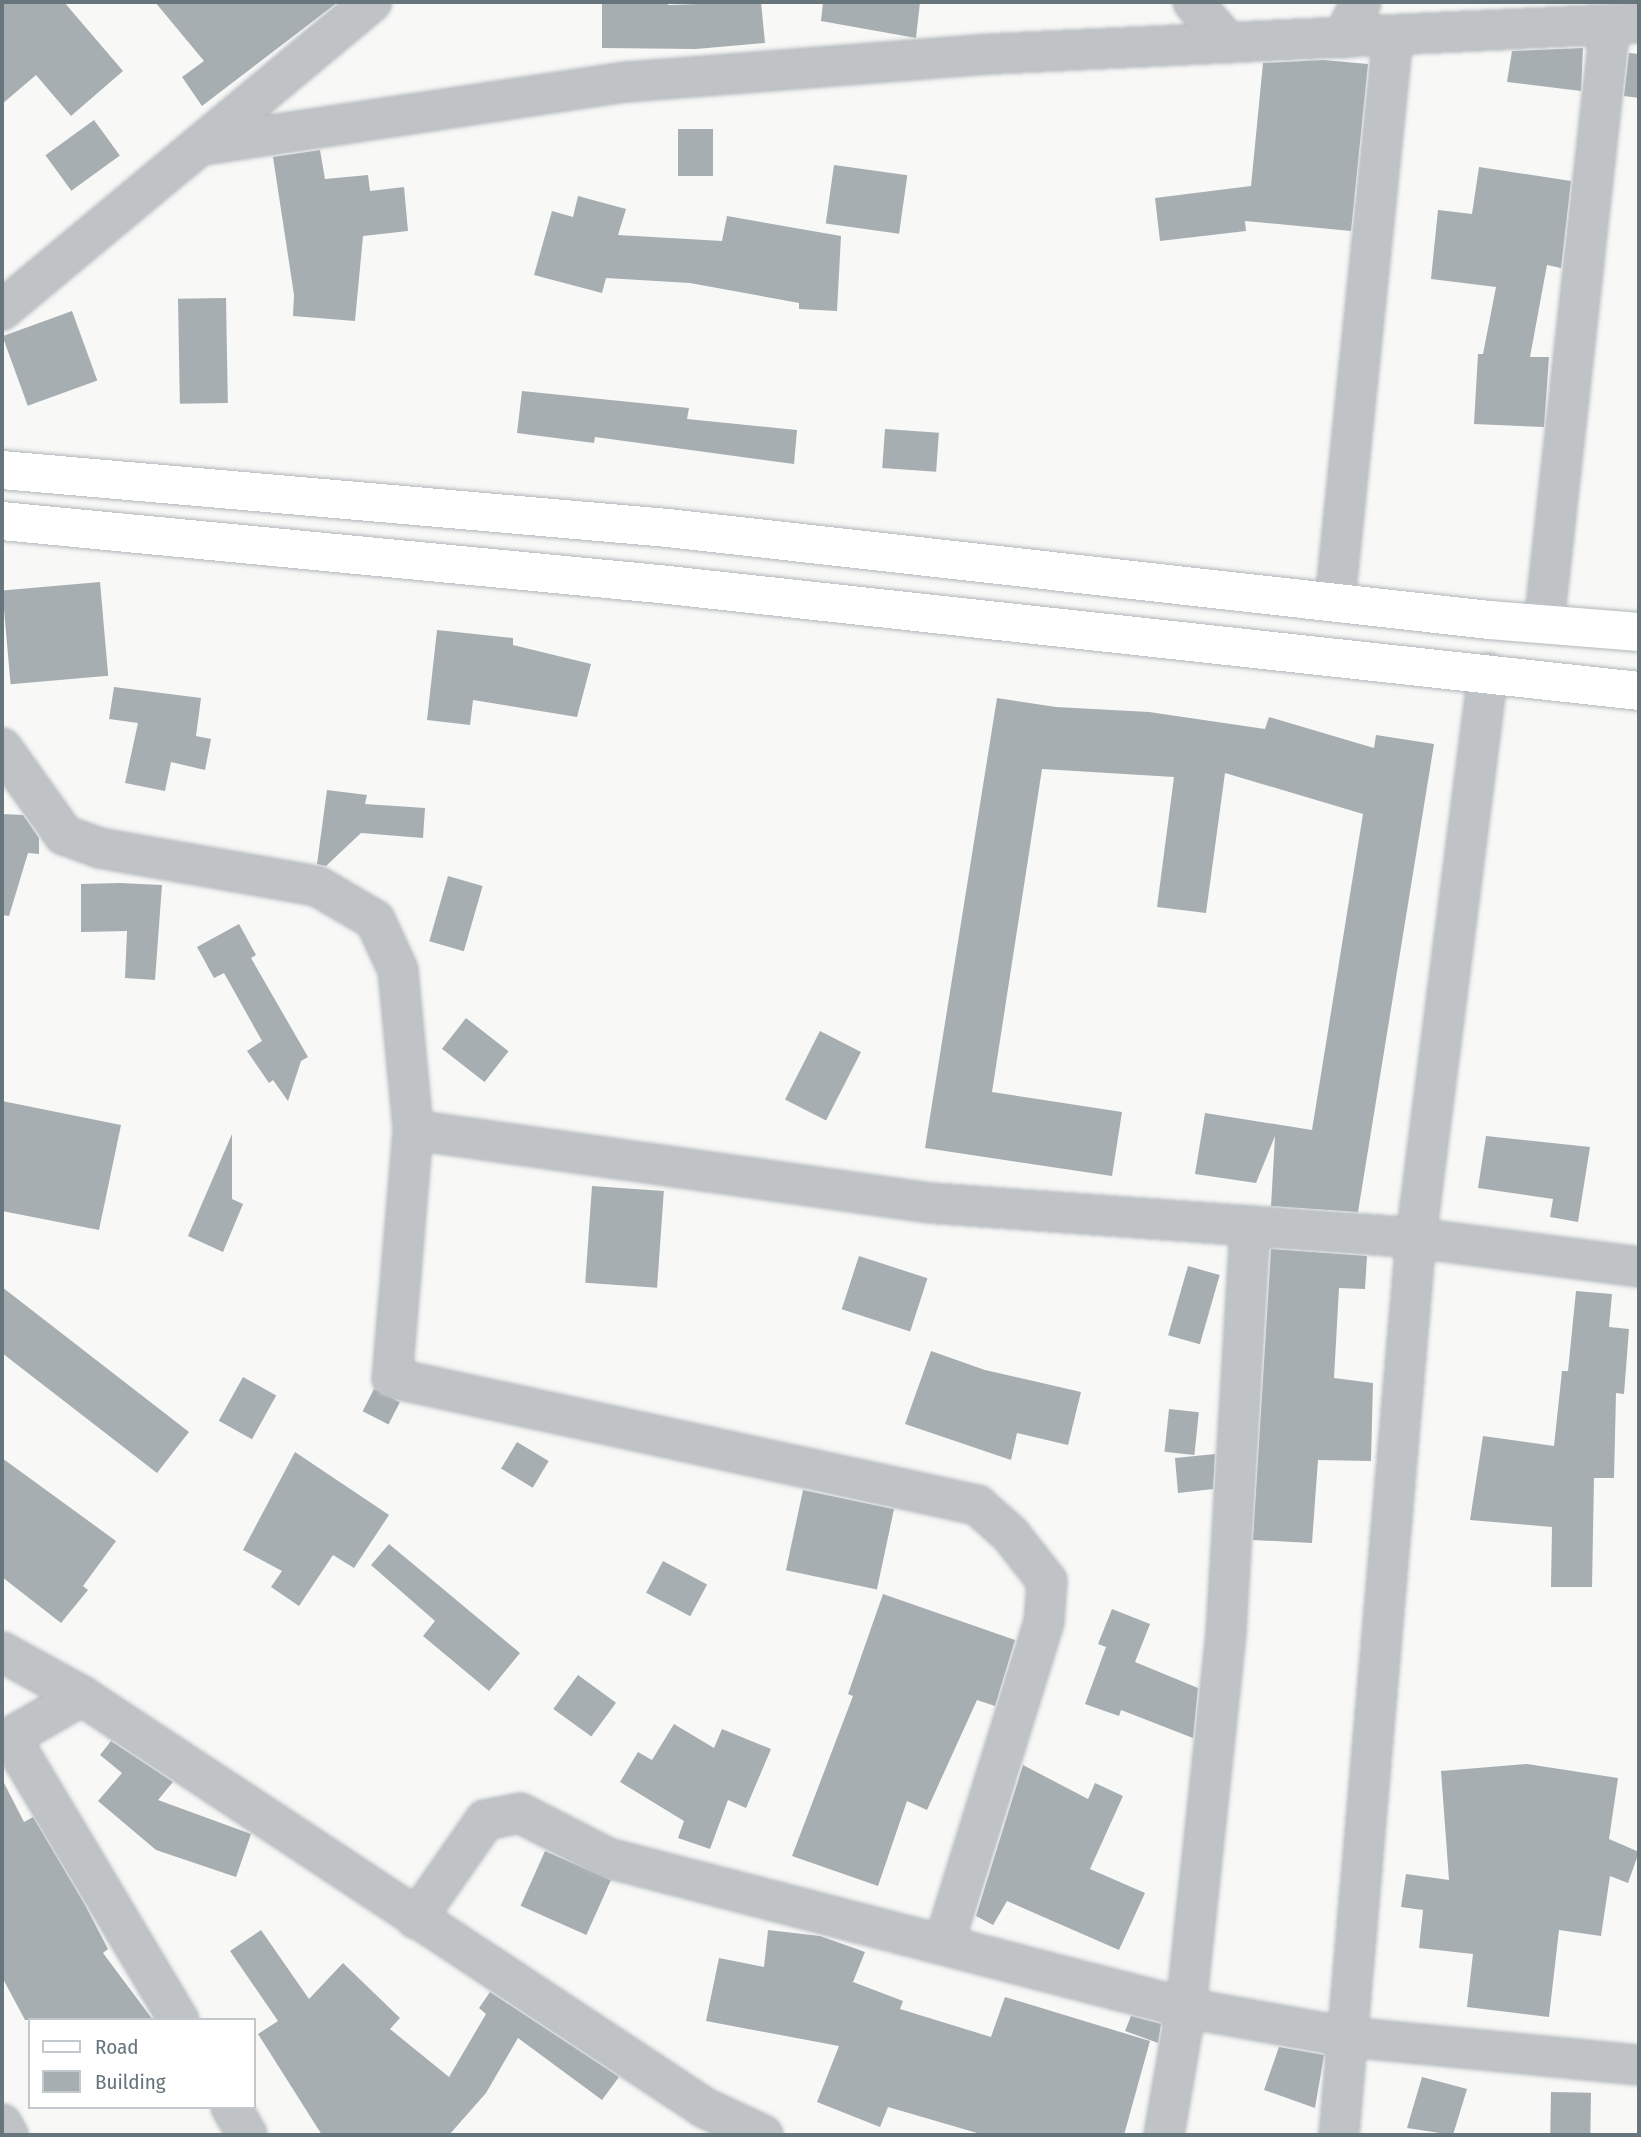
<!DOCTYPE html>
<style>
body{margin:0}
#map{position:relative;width:1641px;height:2137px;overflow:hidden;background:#f8f8f7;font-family:"Fira Sans Condensed",sans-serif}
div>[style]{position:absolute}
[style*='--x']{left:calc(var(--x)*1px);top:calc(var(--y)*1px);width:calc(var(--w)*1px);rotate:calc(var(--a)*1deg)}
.building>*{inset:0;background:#a6aeb2;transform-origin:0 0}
.roads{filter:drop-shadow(0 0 2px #b1b7ba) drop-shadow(0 0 2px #b1b7ba)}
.minor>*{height:38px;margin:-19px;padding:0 19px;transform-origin:19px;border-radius:19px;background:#bfc3c6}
.secondary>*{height:38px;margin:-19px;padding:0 19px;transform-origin:19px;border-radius:19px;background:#fff}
span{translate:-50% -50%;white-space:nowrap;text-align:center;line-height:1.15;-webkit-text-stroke:7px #fff;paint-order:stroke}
.frame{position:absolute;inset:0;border:4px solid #67767d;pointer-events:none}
.legend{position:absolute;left:28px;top:2018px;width:228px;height:91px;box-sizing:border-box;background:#fff;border:2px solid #c2c8cb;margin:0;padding:9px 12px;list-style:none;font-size:21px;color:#67767d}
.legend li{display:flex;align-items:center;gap:14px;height:35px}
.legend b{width:35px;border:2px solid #c2c8cb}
</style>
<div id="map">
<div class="building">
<div style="clip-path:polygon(2px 2px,64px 2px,123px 71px,71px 116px,36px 75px,2px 104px)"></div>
<div style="clip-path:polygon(155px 2px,338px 2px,202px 106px,182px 77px,204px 61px)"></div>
<div style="clip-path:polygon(602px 2px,668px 2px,668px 5px,761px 2px,765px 43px,696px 49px,602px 48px)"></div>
<div style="clip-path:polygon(823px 2px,920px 2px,916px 38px,821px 21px)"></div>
<div style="clip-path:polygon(1583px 48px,1581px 91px,1507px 82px,1512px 51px)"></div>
<div style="clip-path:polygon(1629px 53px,1639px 54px,1639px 98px,1624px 96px)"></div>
<div style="clip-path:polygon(1323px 60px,1368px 64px,1351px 231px,1245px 221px,1246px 231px,1160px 241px,1155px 198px,1251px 186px,1263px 63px)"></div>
<div style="left:94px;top:120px;width:44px;height:60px;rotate:54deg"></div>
<div style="left:678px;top:129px;width:35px;height:47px"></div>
<div style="clip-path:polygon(320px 150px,325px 179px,368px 175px,370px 191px,404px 187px,408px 231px,363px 236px,355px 321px,293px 316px,294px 295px,273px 157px)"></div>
<div style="left:834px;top:165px;width:74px;height:59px;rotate:8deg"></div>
<div style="clip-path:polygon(1479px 167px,1571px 181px,1561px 268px,1547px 265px,1530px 357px,1549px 357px,1544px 427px,1474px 424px,1478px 354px,1483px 354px,1496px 287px,1431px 279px,1438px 210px,1472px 214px)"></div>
<div style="clip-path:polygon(578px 196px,626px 209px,618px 235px,722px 241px,727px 216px,841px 236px,837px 311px,799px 309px,799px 303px,690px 283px,606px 278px,602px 293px,534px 275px,552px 211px,573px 217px)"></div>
<div style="left:226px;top:298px;width:105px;height:48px;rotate:89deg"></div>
<div style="left:72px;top:311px;width:74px;height:74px;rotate:70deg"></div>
<div style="clip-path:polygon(522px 391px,689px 408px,687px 419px,797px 430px,794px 464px,595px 437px,594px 443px,517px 433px)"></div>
<div style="left:885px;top:429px;width:54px;height:39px;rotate:4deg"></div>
<div style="left:100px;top:582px;width:94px;height:98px;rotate:85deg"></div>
<div style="clip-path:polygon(437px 630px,513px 638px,513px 645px,591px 664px,577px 717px,473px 700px,470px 725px,427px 720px)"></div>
<div style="clip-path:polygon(114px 687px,201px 698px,196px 736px,211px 739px,205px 770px,171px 762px,165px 791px,125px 783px,138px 723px,109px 719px)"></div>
<div style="clip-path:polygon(997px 698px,1056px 707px,1149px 712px,1265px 729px,1269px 717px,1374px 748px,1376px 735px,1434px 744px,1358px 1212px,1271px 1206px,1275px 1136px,1256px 1183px,1195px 1174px,1205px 1113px,1312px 1130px,1363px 814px,1225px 773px,1206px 913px,1157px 907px,1174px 777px,1042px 769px,992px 1092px,1122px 1112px,1112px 1176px,925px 1148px)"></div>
<div style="clip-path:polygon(327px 790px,367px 795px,365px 804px,425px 808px,423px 838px,361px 833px,326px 866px,317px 864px)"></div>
<div style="clip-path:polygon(2px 814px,23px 815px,39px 838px,39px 854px,28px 853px,9px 916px,2px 915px)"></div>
<div style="left:448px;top:876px;width:36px;height:68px;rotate:16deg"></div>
<div style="clip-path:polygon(120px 883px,162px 885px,155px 980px,125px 978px,127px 931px,81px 932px,81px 884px)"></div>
<div style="clip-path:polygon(239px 924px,256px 955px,251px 958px,308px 1057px,301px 1061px,288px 1101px,273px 1080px,269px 1083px,247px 1051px,262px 1041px,224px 973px,214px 978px,197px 947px)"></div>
<div style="left:466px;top:1018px;width:54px;height:39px;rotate:38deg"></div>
<div style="left:820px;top:1031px;width:46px;height:77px;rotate:27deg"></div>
<div style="clip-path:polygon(2px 1101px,121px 1125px,99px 1230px,2px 1211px)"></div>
<div style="clip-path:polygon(232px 1134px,232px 1199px,243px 1204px,223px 1252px,188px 1236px)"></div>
<div style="clip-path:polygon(1486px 1136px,1590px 1147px,1578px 1222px,1550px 1217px,1553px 1199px,1478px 1188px)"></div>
<div style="left:592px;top:1186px;width:72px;height:97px;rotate:4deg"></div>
<div style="clip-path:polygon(1271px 1249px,1367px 1256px,1365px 1289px,1339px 1288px,1334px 1378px,1373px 1383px,1371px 1461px,1318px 1460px,1312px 1543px,1253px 1540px)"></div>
<div style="left:859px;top:1256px;width:72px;height:56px;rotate:18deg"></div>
<div style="left:1188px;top:1266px;width:33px;height:72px;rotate:16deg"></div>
<div style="clip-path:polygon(2px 1287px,189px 1432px,157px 1473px,2px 1353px)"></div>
<div style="clip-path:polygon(1576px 1291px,1612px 1294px,1609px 1327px,1629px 1329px,1624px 1394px,1616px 1393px,1614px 1478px,1594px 1478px,1592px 1587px,1551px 1587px,1552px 1527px,1470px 1520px,1483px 1436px,1554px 1446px,1562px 1371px,1568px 1371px)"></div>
<div style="clip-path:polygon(931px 1351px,985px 1370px,1081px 1392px,1068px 1445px,1017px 1433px,1011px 1460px,905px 1424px)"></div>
<div style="left:243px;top:1377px;width:38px;height:50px;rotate:29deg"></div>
<div style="left:374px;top:1389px;width:29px;height:25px;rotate:27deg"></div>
<div style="left:1169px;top:1409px;width:30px;height:43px;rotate:6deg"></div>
<div style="left:517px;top:1442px;width:37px;height:31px;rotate:31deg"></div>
<div style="clip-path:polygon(295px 1452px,389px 1515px,354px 1568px,333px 1555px,299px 1606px,271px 1587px,282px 1571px,243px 1550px)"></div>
<div style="clip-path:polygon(1215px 1454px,1213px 1489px,1178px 1493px,1175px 1458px)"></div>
<div style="clip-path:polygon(2px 1458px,116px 1541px,83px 1586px,88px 1590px,61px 1623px,2px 1577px)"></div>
<div style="left:803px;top:1490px;width:93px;height:82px;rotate:12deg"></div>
<div style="clip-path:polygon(389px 1544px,520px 1653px,489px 1691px,423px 1636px,435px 1621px,371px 1565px)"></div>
<div style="left:663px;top:1561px;width:50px;height:36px;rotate:28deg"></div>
<div style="clip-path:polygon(883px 1594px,1015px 1640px,995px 1706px,977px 1700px,927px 1810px,907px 1801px,878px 1886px,792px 1856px,853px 1696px,848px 1694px)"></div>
<div style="clip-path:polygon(1112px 1609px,1150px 1624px,1135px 1662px,1198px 1688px,1193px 1738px,1121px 1710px,1119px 1716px,1085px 1704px,1106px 1647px,1098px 1644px)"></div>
<div style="left:578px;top:1675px;width:47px;height:42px;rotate:36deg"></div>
<div style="clip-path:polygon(674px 1724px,714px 1748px,722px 1729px,771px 1749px,746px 1808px,728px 1800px,710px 1849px,678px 1838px,684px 1821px,620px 1782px,638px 1752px,652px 1760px)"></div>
<div style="clip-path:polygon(111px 1741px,173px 1782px,158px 1800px,251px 1834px,236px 1877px,156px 1850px,98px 1801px,122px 1773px,100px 1755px)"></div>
<div style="clip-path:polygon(1527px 1764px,1618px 1778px,1609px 1839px,1639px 1852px,1628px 1883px,1610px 1876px,1601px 1936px,1559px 1930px,1549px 2017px,1467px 2007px,1473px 1954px,1419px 1948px,1423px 1910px,1401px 1907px,1406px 1874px,1449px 1880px,1441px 1771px)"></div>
<div style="clip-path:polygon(1023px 1765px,1088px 1799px,1095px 1783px,1123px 1796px,1090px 1869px,1145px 1893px,1119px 1950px,1007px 1901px,993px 1925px,976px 1916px)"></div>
<div style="clip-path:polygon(2px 1779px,24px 1822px,33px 1817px,85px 1905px,108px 1949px,103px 1953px,153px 2020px,25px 2020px,2px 1977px)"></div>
<div style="left:545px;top:1851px;width:72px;height:60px;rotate:24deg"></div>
<div style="clip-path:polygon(261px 1930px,309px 1999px,343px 1963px,400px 2018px,390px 2029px,449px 2077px,486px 2014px,479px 2008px,490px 1992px,619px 2077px,602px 2100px,518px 2038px,486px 2093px,449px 2135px,322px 2135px,258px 2034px,278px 2021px,230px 1951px)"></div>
<div style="clip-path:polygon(768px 1930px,820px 1936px,865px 1952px,853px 1982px,903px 2001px,900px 2009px,991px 2037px,1005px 1997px,1150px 2041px,1124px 2135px,984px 2135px,888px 2107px,880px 2127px,817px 2102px,839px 2046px,706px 2021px,719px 1958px,764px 1967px)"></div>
<div style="clip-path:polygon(1131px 2016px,1161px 2024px,1158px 2043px,1125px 2031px)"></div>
<div style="clip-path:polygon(1279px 2047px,1324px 2055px,1315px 2108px,1264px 2090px)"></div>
<div style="clip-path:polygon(1422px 2077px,1467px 2089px,1453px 2135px,1407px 2128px)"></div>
<div style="left:1551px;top:2092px;width:40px;height:43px;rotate:1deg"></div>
</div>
<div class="roads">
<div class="minor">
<div style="--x:1193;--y:2;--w:54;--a:49.5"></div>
<div style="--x:1343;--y:38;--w:40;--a:-63.4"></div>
<div style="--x:204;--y:145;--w:427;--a:-8.5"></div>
<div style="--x:626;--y:82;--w:365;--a:-4.4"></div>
<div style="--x:990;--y:54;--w:650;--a:-2.73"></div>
<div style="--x:2;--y:310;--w:481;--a:-39.8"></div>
<div style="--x:1335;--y:601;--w:568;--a:-84.14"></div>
<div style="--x:1544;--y:624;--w:603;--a:-83.71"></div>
<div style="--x:2;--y:748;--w:107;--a:54.5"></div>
<div style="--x:64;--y:835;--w:37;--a:20"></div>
<div style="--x:99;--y:848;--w:221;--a:9.9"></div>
<div style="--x:317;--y:886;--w:67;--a:30.4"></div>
<div style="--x:375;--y:920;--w:55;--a:65.3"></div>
<div style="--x:398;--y:970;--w:161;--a:84.6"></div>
<div style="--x:413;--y:1130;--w:249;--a:94.8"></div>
<div style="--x:392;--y:1378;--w:599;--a:12.25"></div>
<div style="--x:977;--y:1505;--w:44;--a:41.3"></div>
<div style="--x:1010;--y:1534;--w:60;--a:51.8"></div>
<div style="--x:1047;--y:1581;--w:41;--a:94.2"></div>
<div style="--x:1044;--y:1622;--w:337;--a:107.3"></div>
<div style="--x:413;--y:1130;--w:522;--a:8.04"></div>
<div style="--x:930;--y:1203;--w:487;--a:4.1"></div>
<div style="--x:1416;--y:1238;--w:225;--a:7.4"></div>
<div style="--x:2;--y:1652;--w:91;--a:28.8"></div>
<div style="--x:82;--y:1696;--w:747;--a:33.48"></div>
<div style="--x:705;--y:2108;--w:64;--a:25"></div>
<div style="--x:10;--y:1737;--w:330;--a:59.2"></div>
<div style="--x:2;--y:1742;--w:92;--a:-29.9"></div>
<div style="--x:416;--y:1919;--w:121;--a:-55.1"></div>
<div style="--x:485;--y:1820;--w:36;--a:-11"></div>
<div style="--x:520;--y:1813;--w:99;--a:27.1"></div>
<div style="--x:608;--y:1858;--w:597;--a:14.55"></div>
<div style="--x:1186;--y:2008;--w:164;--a:10.2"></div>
<div style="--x:1347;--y:2037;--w:293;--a:5.5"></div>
<div style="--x:231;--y:2107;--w:32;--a:60"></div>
<div style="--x:2;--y:2124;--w:13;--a:61"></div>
<div style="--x:1164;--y:2135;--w:129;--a:-80.2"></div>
<div style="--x:1186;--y:2008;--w:377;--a:-83.9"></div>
<div style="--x:1226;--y:1633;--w:408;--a:-86.6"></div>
<div style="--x:1339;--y:2135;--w:900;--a:-85.09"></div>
<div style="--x:1416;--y:1238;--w:570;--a:-82.74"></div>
</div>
<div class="secondary">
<div style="--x:2;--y:470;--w:669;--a:4.98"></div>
<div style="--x:668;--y:528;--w:827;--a:6.39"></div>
<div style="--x:1490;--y:620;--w:149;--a:4.6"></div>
<div style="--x:2;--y:521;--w:660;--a:5.48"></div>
<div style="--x:659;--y:584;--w:986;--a:6.23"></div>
</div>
</div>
<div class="frame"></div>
<ul class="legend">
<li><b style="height:9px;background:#fff"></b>Road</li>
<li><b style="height:19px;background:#a6aeb2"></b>Building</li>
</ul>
</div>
